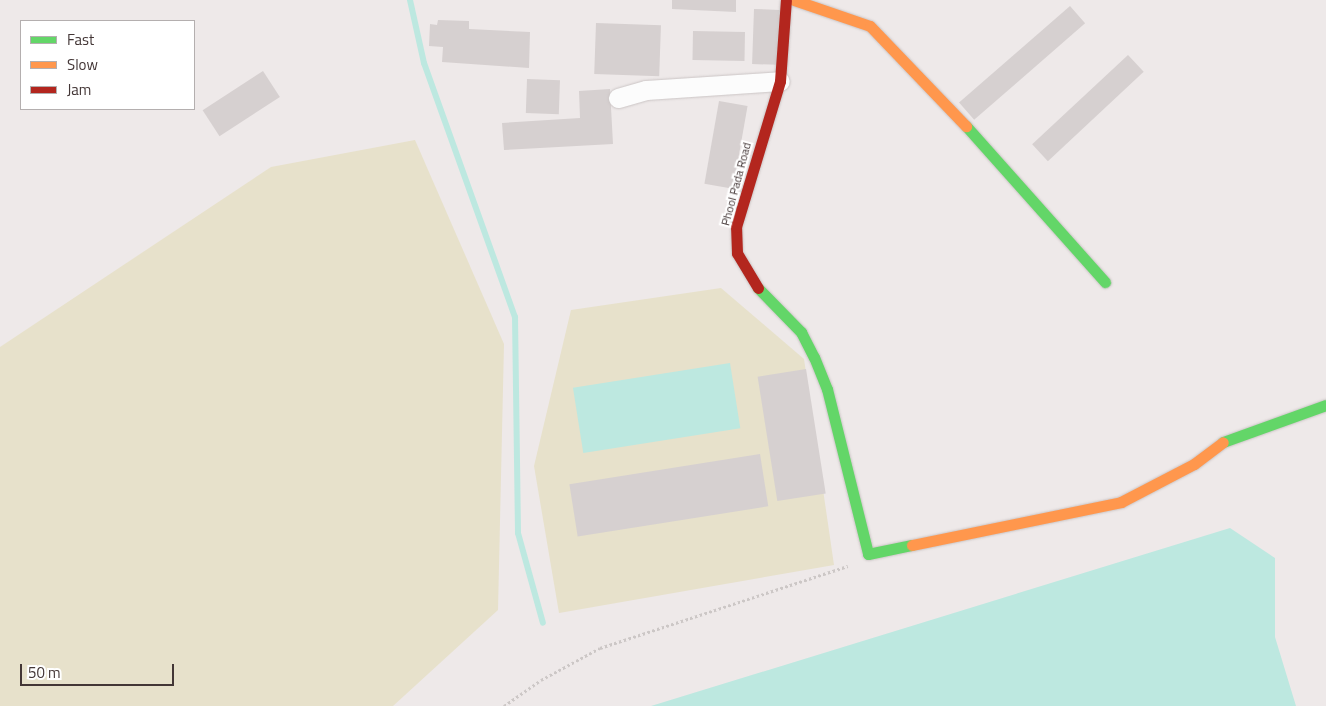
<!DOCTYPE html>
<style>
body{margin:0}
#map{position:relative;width:1326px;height:706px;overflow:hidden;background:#eee9e9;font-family:"Titillium Web",sans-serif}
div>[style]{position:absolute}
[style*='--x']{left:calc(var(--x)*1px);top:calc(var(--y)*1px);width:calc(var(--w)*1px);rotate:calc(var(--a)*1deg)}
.green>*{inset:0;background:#e7e1cb}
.water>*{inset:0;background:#bde8e0;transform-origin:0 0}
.stream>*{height:6px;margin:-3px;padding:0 3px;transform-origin:3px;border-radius:3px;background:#bde8e0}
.building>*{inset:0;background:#d6d0d0;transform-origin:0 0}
.path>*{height:3px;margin-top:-1.5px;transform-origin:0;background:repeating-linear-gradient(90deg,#ccc7c6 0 2.5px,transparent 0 5px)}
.roads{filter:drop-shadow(0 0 1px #cbc5c5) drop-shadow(0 0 1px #cbc5c5)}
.street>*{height:19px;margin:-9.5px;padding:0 9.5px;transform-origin:9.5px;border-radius:9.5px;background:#fcfcfc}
.fast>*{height:11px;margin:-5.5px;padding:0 5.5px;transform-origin:5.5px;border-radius:5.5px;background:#63d668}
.slow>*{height:11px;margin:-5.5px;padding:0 5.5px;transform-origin:5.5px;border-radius:5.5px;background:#ff974d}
.jam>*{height:11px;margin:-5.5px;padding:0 5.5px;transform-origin:5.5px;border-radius:5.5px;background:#b3261e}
span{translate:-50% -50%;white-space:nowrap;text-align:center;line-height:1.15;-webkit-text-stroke:4.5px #fff;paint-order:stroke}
.street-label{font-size:12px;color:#433636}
.legend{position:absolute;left:20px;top:20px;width:175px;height:90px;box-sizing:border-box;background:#fff;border:1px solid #b4afaf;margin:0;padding:6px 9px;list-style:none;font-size:15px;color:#433636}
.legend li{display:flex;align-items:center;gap:10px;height:25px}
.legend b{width:25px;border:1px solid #b4afaf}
.scale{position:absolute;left:20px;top:664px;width:154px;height:22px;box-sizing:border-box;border:2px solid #433636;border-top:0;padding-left:6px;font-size:15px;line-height:18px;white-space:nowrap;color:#433636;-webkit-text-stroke:4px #fff;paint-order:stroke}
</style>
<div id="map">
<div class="green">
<div style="clip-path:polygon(415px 140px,504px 344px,498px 610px,393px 706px,0 706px,0 347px,271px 167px)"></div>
<div style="clip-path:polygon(721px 288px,804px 359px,834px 565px,559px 613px,534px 466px,571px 310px)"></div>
</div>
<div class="water">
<div style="left:730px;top:363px;width:66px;height:159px;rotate:81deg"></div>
<div style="clip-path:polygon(1230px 528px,1275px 558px,1275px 637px,1296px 706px,651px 706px)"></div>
</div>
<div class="stream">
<div style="--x:410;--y:0;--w:65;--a:77.5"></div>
<div style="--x:424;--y:63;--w:270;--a:70.3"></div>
<div style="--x:515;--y:317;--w:216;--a:89.2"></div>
<div style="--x:518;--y:533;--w:93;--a:74.5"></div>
</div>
<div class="building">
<div style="clip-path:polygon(672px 0,736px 0,736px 12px,672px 9px)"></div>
<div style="left:1070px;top:6px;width:23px;height:147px;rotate:49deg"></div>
<div style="left:754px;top:9px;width:26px;height:55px;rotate:2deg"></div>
<div style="clip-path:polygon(438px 20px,469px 21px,469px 29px,530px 32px,529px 68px,442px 62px,443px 47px,429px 46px,430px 24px,437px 25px)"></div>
<div style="left:596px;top:23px;width:65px;height:51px;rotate:2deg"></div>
<div style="left:693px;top:31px;width:52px;height:29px;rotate:1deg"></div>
<div style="left:1128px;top:55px;width:23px;height:131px;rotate:47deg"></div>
<div style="left:263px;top:71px;width:31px;height:72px;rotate:57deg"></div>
<div style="left:527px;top:79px;width:33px;height:34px;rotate:2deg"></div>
<div style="clip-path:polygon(610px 89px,613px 144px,504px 150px,502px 123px,580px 118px,579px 91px)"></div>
<div style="left:719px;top:101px;width:29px;height:84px;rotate:10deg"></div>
<div style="left:806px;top:369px;width:126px;height:49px;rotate:81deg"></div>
<div style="left:760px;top:454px;width:53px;height:193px;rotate:81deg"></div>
</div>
<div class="path">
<div style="--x:504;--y:706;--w:45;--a:-35.1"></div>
<div style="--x:541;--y:680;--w:67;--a:-28.5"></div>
<div style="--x:600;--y:648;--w:261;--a:-18.3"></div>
</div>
<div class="roads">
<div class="street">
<div style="--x:618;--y:98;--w:29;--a:-16"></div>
<div style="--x:646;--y:90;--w:134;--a:-3.8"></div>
</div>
<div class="fast">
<div style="--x:966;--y:126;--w:209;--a:48.3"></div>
<div style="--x:758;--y:288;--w:62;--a:45.7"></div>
<div style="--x:801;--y:332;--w:28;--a:63"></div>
<div style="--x:814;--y:357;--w:35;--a:68"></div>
<div style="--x:827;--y:389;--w:170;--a:76"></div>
<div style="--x:868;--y:554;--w:45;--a:-11.6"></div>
<div style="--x:1223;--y:442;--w:109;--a:-19.8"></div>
</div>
<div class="slow">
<div style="--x:794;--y:0;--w:80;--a:18.9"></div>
<div style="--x:870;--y:26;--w:139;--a:46.2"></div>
<div style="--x:912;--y:545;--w:213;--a:-11.6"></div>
<div style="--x:1121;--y:502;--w:82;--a:-27.5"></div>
<div style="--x:1194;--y:464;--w:36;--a:-37"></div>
</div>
<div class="jam">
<div style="--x:758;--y:288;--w:41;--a:-121"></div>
<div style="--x:737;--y:253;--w:26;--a:-92"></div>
<div style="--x:736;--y:227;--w:152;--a:-73.2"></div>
<div style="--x:780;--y:81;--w:81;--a:-85.8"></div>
</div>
</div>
<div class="street-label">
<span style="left:736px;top:184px;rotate:-75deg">Phool Pada Road</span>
</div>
<ul class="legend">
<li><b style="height:6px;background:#63d668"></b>Fast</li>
<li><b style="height:6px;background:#ff974d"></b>Slow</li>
<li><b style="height:6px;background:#b3261e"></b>Jam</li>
</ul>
<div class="scale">50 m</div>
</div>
